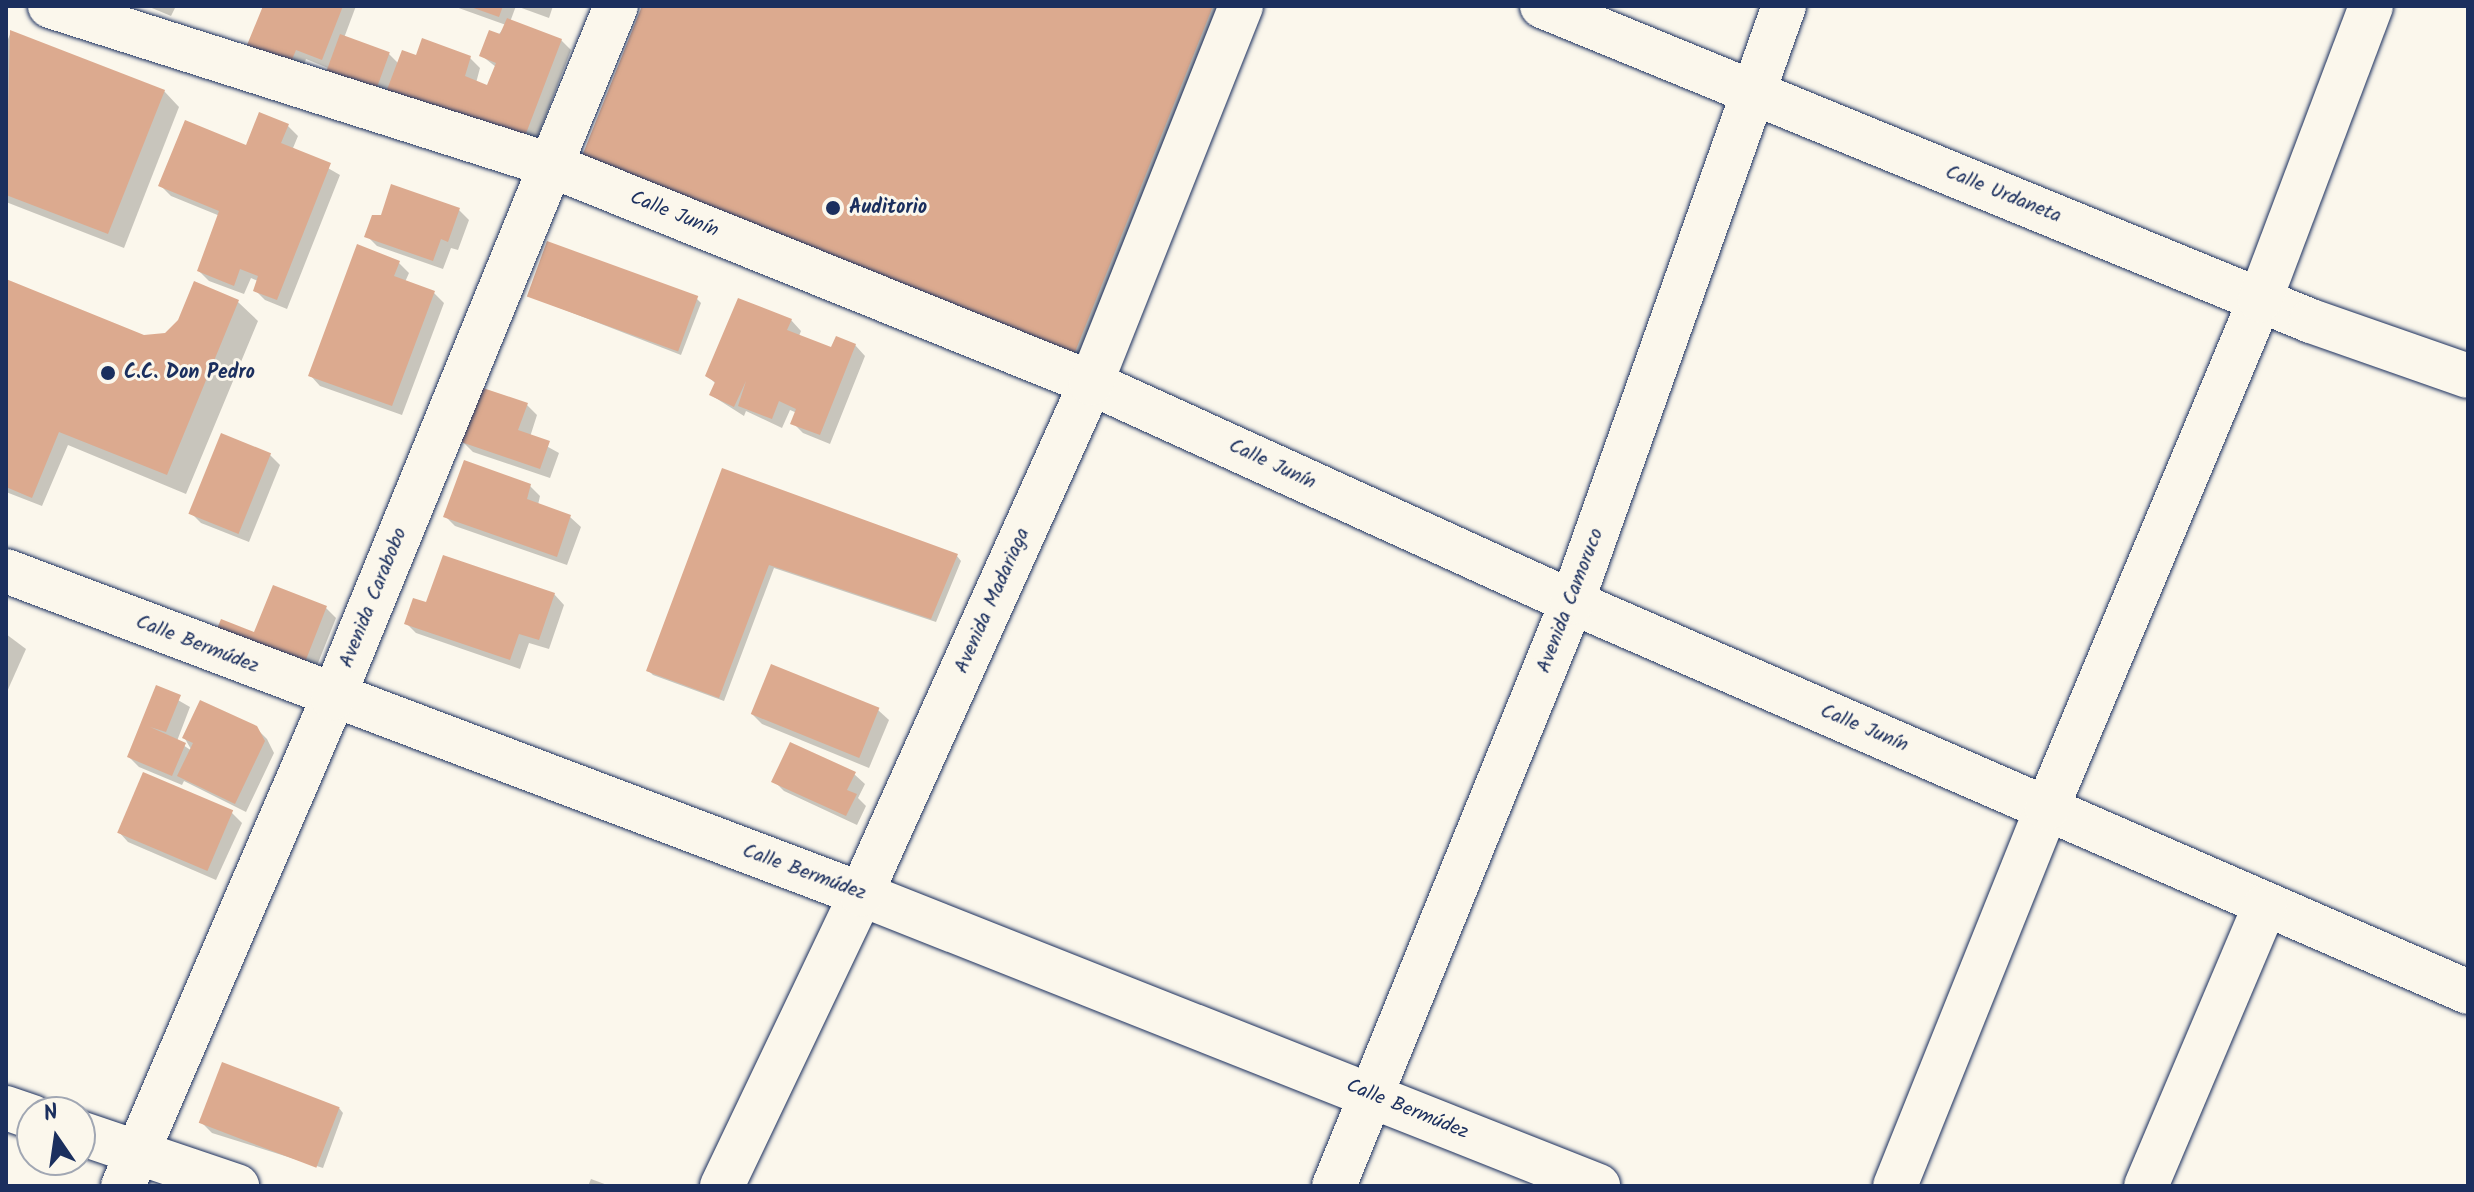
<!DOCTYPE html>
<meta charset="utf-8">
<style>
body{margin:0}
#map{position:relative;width:2474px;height:1192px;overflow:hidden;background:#fbf7ec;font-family:Kalam,sans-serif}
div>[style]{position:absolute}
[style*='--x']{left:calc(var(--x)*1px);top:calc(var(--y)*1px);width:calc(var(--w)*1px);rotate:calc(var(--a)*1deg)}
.shadow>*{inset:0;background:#0003}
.building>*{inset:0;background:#dcaa8f;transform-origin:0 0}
.roads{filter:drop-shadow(0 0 2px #1b2f5e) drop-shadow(0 0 2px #1b2f5e)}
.minor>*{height:44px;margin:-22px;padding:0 22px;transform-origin:22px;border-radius:22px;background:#fbf7ec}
.dots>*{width:22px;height:22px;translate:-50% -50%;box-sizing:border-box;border:4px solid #fbf7ec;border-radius:50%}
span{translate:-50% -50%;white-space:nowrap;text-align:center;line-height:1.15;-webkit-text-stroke:6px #fbf7ec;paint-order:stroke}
.street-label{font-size:20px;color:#1b2f5e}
.poi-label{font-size:20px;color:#1b2f5e;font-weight:700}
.left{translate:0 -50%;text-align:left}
.frame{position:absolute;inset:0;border:8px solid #1b2f5e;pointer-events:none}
.north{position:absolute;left:16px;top:1096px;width:80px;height:80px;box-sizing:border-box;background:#fbf7ec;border:2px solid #a1a7b3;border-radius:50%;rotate:347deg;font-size:22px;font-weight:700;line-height:32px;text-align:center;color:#1b2f5e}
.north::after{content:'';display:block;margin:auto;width:28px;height:36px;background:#1b2f5e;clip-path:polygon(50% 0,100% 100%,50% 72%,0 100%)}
</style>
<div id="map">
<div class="shadow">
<div style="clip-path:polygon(147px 6px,176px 6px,171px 16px)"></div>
<div style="clip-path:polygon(265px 6px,356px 6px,344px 38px,389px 54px,399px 64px,417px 57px,470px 58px,480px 68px,476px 83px,489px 87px,496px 67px,482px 56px,506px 25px,453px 6px,553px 6px,549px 18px,516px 6px,510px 22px,561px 40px,571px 50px,532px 152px,306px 59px,302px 71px,260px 55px,250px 44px)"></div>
<div style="clip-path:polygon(644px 6px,1234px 6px,1087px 376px)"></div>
<div style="clip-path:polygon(11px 32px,164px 91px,179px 107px,124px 248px,6px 202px,6px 44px)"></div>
<div style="clip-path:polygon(288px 126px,298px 136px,293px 148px,340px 175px,287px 309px,265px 300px,255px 290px,258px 281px,251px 278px,244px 294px,209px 281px,199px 271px,220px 216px,171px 196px,161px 186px)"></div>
<div style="clip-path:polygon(459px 210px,469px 220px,458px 250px,451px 248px,443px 269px,377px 246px,367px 236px)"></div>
<div style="clip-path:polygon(399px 263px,409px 273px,405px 282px,434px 293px,444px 303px,402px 415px,320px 386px,310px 375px)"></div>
<div style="clip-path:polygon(6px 281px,143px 337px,165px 335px,180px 321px,238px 302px,258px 321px,186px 494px,68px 445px,42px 506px,6px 492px)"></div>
<div style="clip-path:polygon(529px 296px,696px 298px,701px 303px,681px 355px)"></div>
<div style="clip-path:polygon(791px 320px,801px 331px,799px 336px,832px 349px,855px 345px,865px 356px,830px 444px,803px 433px,793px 423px,797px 413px,790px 410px,782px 428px,746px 411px,744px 416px,711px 395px,716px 384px,708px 376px)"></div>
<div style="clip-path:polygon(527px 405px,537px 415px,530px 437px,559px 453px,550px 478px,473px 452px,463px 442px)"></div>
<div style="clip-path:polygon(270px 455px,280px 465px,249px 542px,201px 523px,190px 512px)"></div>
<div style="clip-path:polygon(723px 470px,957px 556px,961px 561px,936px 622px,774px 568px,724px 701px,653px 675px,648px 670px)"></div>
<div style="clip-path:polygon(530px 486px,540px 496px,538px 505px,570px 517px,581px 527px,567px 565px,455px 526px,445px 516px)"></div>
<div style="clip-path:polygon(554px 594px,564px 605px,549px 649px,529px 643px,520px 669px,416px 633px,406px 623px,427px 605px)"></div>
<div style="clip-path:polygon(326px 608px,336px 618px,310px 683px,256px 634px)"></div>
<div style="clip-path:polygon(6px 634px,26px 649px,6px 694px)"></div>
<div style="clip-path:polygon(772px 666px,878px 710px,889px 720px,869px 768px,762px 724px,752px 714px)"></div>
<div style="clip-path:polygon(157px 688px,190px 707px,177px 741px,192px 751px,184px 737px,256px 728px,267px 739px,274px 753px,246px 812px,184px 781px,182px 785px,139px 767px,129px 757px)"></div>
<div style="clip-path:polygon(854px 774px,865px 784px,858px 798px,866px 806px,857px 825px,784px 791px,774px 781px)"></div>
<div style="clip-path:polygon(232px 813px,242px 823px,216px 880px,128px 842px,118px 831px)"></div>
<div style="clip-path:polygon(339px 1108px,343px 1113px,323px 1168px,212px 1133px,202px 1123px)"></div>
<div style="clip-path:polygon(591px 1179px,610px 1186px,588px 1186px)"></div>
</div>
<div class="building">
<div style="clip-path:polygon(263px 6px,343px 6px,322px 60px,296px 50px,291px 62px,247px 45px)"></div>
<div style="clip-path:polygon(468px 6px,503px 6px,499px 17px)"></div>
<div style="clip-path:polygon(642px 6px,1213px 6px,1071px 362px,580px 161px)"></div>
<div style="clip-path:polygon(507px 18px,562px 39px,522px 144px,385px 95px,402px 50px,416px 55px,422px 38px,471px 56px,465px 76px,487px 85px,496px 63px,479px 56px,489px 30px,500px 34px)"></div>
<div style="clip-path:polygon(10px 30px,165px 90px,108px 234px,6px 195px)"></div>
<div style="left:340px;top:34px;width:53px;height:40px;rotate:20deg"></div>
<div style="clip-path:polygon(259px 112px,289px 124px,281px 143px,331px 163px,277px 300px,253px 291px,258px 276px,240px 269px,234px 286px,197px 271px,219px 211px,158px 186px,185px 120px,246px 145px)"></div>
<div style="clip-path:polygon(391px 184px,460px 208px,448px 242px,441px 239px,433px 261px,364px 237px,372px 215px,381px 215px)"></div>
<div style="left:547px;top:241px;width:161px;height:59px;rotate:20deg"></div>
<div style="clip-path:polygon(357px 244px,400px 261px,394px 276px,435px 291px,392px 406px,308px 376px)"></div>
<div style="clip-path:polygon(6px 279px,144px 335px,165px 333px,178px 320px,194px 281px,239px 300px,167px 475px,59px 432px,32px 498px,6px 487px)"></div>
<div style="clip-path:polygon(738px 298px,792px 319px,787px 330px,831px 347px,836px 336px,856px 344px,820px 435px,790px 424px,796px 409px,779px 401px,772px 419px,738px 406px,746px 381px,734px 407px,709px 395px,715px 382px,705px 376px)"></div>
<div style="clip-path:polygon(480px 387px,528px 403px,518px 430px,550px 441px,540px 469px,461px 442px)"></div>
<div style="left:221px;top:433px;width:54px;height:87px;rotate:22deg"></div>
<div style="clip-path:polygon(464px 460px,531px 484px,527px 499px,571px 515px,557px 557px,443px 517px)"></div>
<div style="clip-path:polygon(722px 468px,958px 554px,931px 619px,769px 565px,719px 698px,646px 671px)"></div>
<div style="clip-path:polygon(443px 555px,555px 593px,539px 640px,519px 634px,510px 660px,404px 624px,413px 598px,426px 602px)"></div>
<div style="clip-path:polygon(273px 585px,327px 606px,300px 675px,212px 641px,221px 619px,254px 632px)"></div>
<div style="left:771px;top:664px;width:117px;height:54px;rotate:22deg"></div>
<div style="clip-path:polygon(156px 685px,181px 695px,166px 732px,150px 727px,186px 743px,172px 776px,127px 757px)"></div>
<div style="clip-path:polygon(200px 700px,257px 726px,265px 741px,235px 804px,177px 776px,193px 743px,182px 738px)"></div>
<div style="clip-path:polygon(790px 742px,856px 772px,847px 790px,857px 794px,846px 816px,771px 782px)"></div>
<div style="left:143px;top:772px;width:98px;height:66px;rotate:23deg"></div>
<div style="left:222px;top:1062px;width:126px;height:65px;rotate:21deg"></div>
</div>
<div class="roads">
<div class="minor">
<div style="--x:50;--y:6;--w:525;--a:17.64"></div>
<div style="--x:550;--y:165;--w:583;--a:21.95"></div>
<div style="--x:1091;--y:383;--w:529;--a:24.48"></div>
<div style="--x:1572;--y:602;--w:977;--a:23.52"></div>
<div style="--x:1542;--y:6;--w:831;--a:22.28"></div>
<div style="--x:2311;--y:321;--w:166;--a:19.3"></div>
<div style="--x:6;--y:571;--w:914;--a:20.7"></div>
<div style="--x:861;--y:894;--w:793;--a:21.61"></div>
<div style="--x:6;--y:1108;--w:28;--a:19"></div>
<div style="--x:80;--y:1133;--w:166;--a:18.7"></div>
<div style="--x:123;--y:1186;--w:531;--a:-66.72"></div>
<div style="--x:333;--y:698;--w:748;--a:-67.76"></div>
<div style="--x:722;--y:1186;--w:323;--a:-64.5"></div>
<div style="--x:861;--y:894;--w:560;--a:-65.77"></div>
<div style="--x:1091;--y:383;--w:406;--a:-68.3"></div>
<div style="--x:1334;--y:1186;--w:631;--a:-67.83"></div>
<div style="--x:1572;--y:602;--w:633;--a:-70.42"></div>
<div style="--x:1895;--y:1186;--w:407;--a:-68.1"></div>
<div style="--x:2047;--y:808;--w:551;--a:-67.25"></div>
<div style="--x:2260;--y:300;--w:314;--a:-69.3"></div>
<div style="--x:2146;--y:1186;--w:304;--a:-67"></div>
</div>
</div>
<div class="dots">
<div style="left:833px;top:208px;background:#1b2f5e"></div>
<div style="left:108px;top:373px;background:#1b2f5e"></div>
</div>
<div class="street-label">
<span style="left:2003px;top:195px;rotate:22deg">Calle Urdaneta</span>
<span style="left:674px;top:215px;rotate:22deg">Calle Junín</span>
<span style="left:1272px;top:465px;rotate:25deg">Calle Junín</span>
<span style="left:374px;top:598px;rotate:-68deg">Avenida Carabobo</span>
<span style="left:993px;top:601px;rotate:-66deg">Avenida Madariaga</span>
<span style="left:1571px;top:601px;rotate:-69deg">Avenida Camoruco</span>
<span style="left:197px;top:645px;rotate:21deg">Calle Bermúdez</span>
<span style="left:1864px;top:729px;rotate:23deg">Calle Junín</span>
<span style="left:804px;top:873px;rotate:20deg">Calle Bermúdez</span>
<span style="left:1407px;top:1110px;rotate:22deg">Calle Bermúdez</span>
</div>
<div class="poi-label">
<span class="left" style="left:849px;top:208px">Auditorio</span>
<span class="left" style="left:124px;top:373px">C.C. Don Pedro</span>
</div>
<div class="frame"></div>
<div class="north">N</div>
</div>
